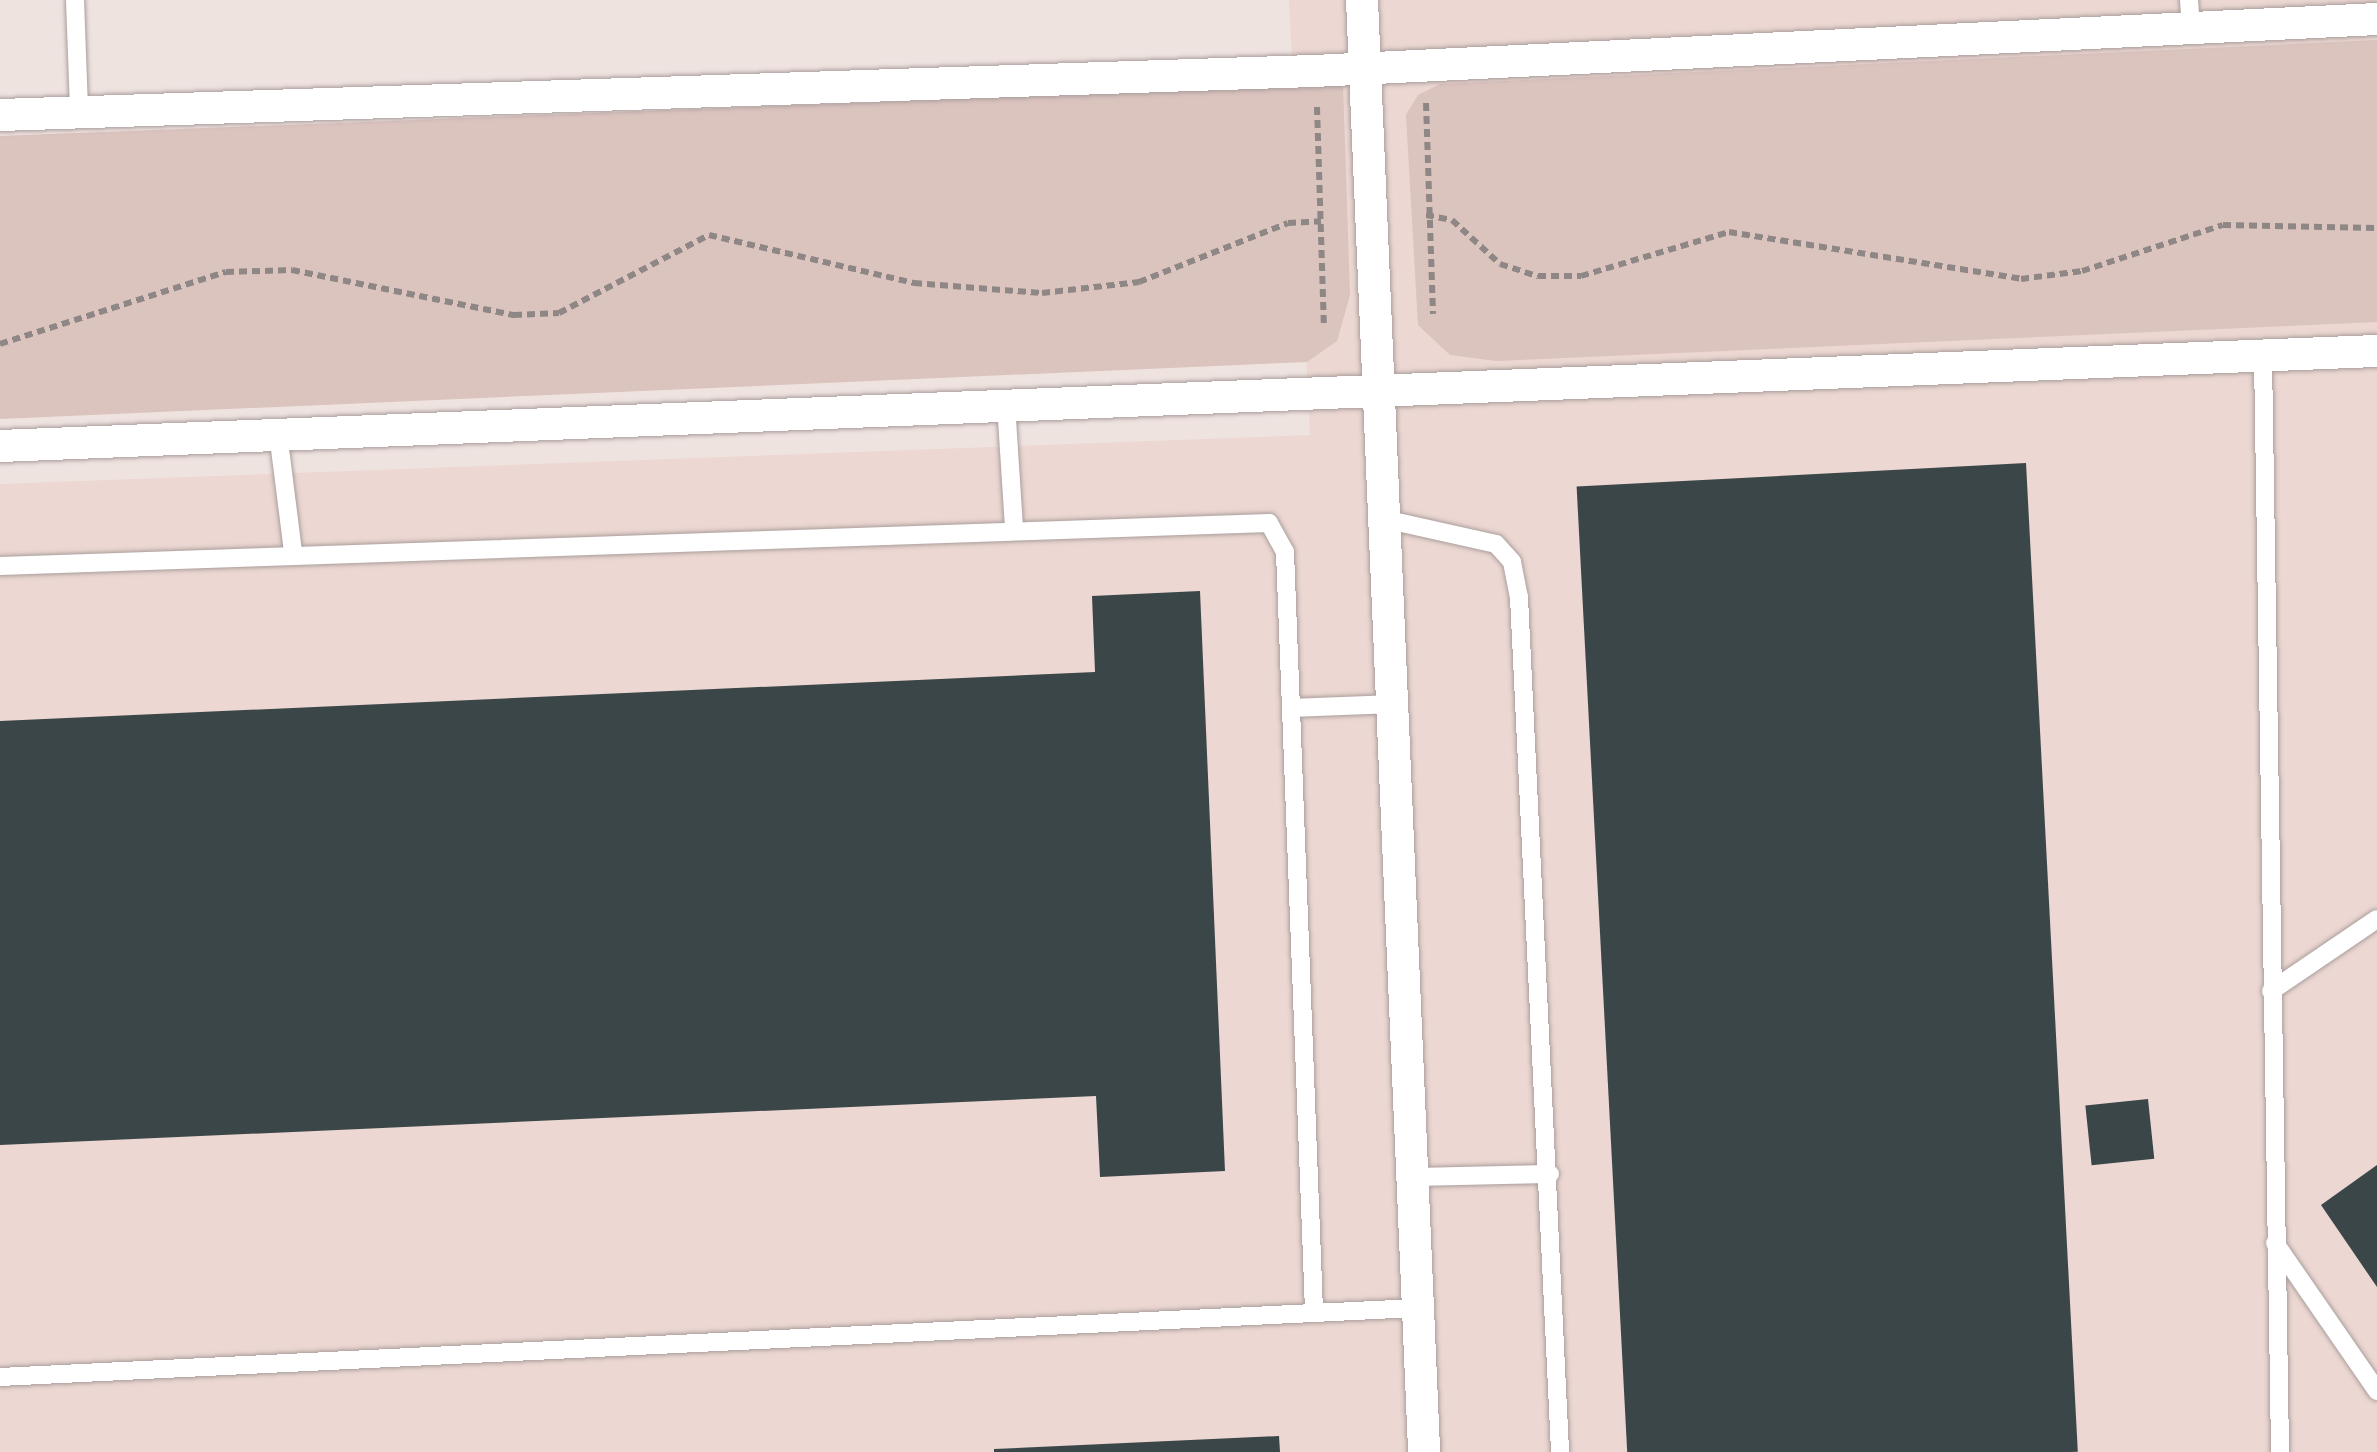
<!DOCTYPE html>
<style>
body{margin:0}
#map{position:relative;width:2377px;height:1452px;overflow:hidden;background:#efe3e0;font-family:"Space Grotesk",sans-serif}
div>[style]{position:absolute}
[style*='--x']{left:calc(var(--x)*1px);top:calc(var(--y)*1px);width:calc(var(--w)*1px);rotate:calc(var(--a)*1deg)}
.built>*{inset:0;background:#ecd7d2}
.green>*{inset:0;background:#dbc3be}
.building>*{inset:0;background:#3b4649;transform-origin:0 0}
.path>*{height:6px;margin-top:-3px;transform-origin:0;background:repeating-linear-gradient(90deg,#8f8785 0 8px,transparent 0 13px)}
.roads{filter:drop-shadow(0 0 2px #aa9e9c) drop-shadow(0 0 2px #aa9e9c)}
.lane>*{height:18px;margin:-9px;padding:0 9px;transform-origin:9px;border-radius:9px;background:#fff}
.street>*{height:32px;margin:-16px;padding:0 16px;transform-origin:16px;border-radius:16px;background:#fff}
span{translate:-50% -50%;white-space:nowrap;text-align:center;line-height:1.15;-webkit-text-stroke:10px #efe3e0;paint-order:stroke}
</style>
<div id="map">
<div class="built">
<div style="clip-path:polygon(1289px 0,2377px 0,2377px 1452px,0 1452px,0 484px,1310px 435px)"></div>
</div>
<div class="green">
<div style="clip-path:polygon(2377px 40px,2377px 322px,1496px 361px,1450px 355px,1418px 325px,1406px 115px,1418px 95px,1440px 84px)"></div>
<div style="clip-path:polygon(1343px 84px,1350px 295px,1337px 341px,1307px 362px,0 419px,0 136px)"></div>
</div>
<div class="building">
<div style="left:2026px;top:463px;width:990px;height:450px;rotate:87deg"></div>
<div style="clip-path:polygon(1200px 591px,1225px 1171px,1100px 1177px,1096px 1096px,0 1145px,0 721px,1095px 672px,1092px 596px)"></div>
<div style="left:2148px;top:1099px;width:60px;height:63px;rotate:84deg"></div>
<div style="clip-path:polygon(2377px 1165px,2377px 1287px,2321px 1205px)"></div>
<div style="clip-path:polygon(1279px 1436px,1280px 1452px,994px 1452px,994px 1449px)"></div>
</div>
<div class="path">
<div style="--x:1426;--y:103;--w:211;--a:88.1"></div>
<div style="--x:1317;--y:107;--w:220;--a:88.2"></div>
<div style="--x:1426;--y:215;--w:26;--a:11"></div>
<div style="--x:1452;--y:220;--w:65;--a:42.5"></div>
<div style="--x:1500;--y:264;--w:40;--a:18"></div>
<div style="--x:1538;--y:276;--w:43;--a:0"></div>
<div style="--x:1581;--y:276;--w:154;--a:-16.6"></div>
<div style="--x:1729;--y:232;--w:296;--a:9.1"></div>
<div style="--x:2021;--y:279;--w:62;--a:-7.5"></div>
<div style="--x:2082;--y:271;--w:148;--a:-18.1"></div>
<div style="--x:2223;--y:225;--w:154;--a:1.1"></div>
<div style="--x:0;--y:344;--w:237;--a:-17.7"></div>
<div style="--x:226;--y:272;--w:66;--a:-1.7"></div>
<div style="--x:292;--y:270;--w:227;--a:11.5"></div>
<div style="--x:514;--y:315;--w:45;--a:-2.5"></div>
<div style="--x:559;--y:313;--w:169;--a:-27.5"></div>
<div style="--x:709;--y:235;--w:211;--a:13.2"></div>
<div style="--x:914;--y:283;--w:128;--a:4.5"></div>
<div style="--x:1042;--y:293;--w:98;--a:-6.5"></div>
<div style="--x:1139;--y:282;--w:160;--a:-21.6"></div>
<div style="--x:1288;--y:223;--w:33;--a:-3"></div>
</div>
<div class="roads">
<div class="lane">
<div style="--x:75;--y:0;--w:111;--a:87.9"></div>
<div style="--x:2189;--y:0;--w:26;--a:86"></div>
<div style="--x:2263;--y:356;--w:1096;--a:89.11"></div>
<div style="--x:1006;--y:404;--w:123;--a:86.3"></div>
<div style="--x:278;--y:433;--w:120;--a:82.8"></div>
<div style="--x:1384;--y:519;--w:115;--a:12.6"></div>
<div style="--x:1496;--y:544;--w:24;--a:48"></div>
<div style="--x:1512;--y:562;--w:36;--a:79"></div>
<div style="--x:1519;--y:597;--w:856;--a:87.25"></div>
<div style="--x:0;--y:566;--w:1270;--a:-1.94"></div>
<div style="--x:1269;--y:523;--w:33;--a:61"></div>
<div style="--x:1285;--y:552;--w:759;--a:87.81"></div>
<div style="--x:1293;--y:708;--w:99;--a:-2.3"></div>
<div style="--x:2271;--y:991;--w:128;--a:-34.2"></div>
<div style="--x:1413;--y:1177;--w:137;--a:-1.3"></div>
<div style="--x:2275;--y:1243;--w:180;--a:55.4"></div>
<div style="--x:0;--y:1377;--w:1420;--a:-2.79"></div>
</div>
<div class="street">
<div style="--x:1362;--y:0;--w:1453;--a:87.55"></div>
<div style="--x:0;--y:115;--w:1315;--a:-1.92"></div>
<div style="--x:1314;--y:71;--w:1064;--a:-2.8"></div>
<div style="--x:0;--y:446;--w:2379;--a:-2.29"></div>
</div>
</div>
</div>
